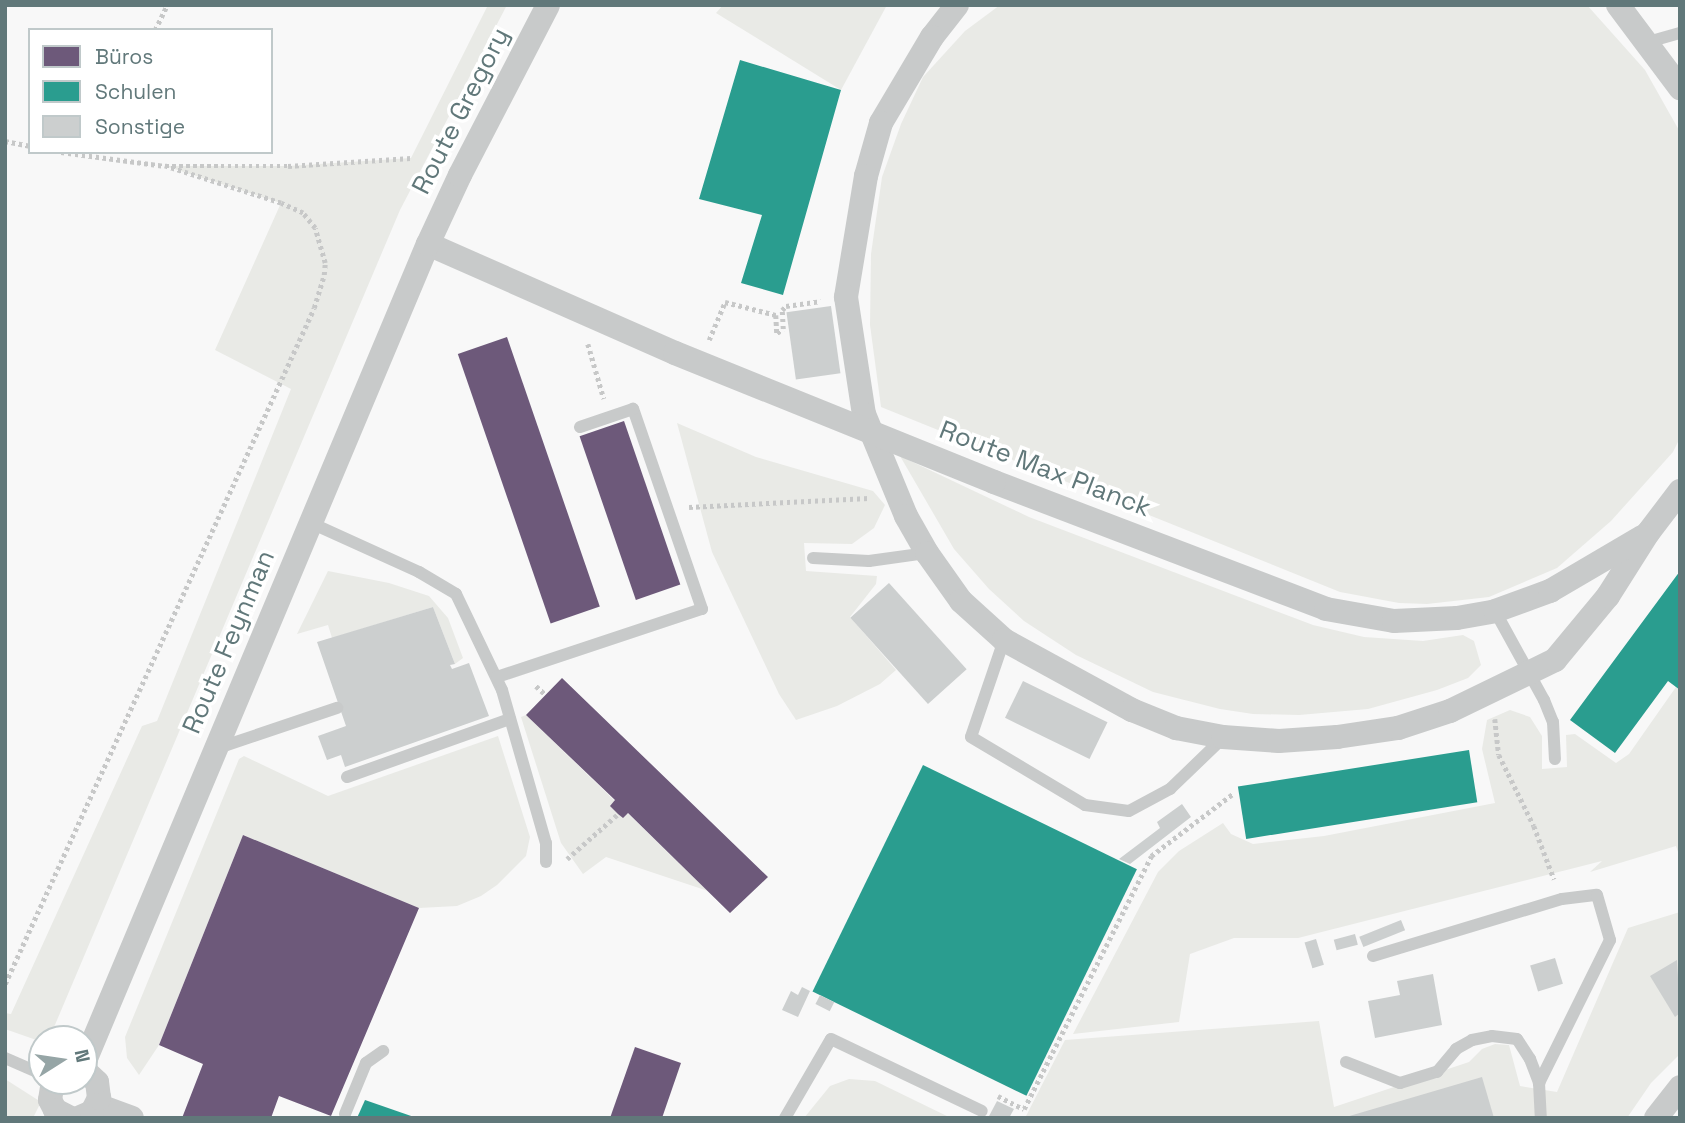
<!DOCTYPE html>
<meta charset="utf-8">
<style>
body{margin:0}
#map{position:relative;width:1685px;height:1123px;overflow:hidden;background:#f8f8f8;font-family:"Space Grotesk",sans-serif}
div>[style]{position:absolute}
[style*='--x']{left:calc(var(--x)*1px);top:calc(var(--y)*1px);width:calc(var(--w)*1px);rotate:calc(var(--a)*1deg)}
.green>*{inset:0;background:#e9eae6}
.offices>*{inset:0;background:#6d597a;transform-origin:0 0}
.schools>*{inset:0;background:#2a9d8f;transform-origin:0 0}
.building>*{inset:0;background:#cccfcf;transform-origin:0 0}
.path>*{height:4.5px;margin-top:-2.25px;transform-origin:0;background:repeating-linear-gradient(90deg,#c7c8c8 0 3.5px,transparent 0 7px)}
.service>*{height:12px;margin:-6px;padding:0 6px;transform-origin:6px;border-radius:6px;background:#c8caca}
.minor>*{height:24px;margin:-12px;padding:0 12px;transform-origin:12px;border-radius:12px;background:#c8caca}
.minor-bridge>*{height:24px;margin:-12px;padding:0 12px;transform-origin:12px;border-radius:12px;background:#c8caca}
span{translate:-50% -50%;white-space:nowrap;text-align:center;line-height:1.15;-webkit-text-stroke:7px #fff;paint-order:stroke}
.street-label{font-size:26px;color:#61787a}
.frame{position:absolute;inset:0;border:7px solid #61787a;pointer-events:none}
.legend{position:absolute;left:28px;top:28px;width:245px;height:126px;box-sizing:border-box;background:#fff;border:2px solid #c0c9ca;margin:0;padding:9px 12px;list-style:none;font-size:21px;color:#61787a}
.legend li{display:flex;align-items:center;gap:14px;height:35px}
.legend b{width:35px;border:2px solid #c0c9ca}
.north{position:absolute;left:28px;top:1025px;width:70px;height:70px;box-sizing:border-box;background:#fff;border:2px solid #c0c9ca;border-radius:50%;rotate:78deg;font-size:19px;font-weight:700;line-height:28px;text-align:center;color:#61787a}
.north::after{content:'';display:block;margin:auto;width:24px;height:32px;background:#96a5a6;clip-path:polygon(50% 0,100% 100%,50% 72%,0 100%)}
</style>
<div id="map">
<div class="green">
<div style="clip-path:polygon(488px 5px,507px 5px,400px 210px,49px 1039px,42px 1039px,42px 1042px,5px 1029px,5px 1013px,11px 1014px,142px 726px,157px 721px,291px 389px,215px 350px,281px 203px,165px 166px,288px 166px,411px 158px)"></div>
<div style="clip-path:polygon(723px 5px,887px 5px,841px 90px,716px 13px)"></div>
<div style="clip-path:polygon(1000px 5px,1587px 5px,1645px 70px,1680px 132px,1680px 438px,1673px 452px,1611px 521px,1557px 568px,1489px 597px,1427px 604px,1399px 603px,1340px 592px,881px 407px,870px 325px,871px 254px,882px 177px,901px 124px,923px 77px,965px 31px)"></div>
<div style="clip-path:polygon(677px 423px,756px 457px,873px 491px,885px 505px,874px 528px,852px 544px,804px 543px,806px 571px,877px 576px,876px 584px,850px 617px,896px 670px,880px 684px,837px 706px,796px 720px,779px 694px,712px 552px)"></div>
<div style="clip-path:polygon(900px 456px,1029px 517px,1313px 625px,1364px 637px,1423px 641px,1463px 635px,1474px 641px,1481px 665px,1468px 678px,1437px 690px,1368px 709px,1299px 715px,1253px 714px,1220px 709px,1153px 692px,1076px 655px,1024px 621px,989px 589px,954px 549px)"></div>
<div style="clip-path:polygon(328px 571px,389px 583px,429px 596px,448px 618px,463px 658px,455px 664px,433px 607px,332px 638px,328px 625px,297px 634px)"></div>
<div style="clip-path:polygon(1676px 687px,1680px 690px,1680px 858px,1676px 846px,1590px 872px,1602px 861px,1298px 938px,1234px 938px,1190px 954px,1179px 1022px,1073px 1034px,1158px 872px,1179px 851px,1223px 823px,1231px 834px,1253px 844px,1324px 836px,1495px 803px,1482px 749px,1487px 720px,1510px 710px,1530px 717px,1542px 736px,1542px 769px,1567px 767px,1566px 735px,1575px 734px,1616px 763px,1629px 754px)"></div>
<div style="clip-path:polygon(526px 715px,708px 891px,606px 857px,583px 874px,561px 843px,521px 717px)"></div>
<div style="clip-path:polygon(498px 736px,530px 837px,526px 856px,497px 885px,481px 896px,457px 906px,419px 908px,243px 835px,159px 1045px,139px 1075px,127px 1058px,125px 1037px,239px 759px,244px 756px,328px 796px)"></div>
<div style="clip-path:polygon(1680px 912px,1680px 1054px,1651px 1083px,1627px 1118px,1025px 1118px,1065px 1040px,1319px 1021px,1334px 1107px,1469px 1062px,1482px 1049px,1495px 1044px,1509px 1045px,1520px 1086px,1557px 1092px,1628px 928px)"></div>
<div style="clip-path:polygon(5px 1079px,41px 1102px,33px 1118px,5px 1118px)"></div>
<div style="clip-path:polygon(849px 1079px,875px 1081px,951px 1118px,804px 1118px,830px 1086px)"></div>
</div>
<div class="offices">
<div style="left:507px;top:337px;width:285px;height:52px;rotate:71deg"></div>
<div style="left:624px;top:421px;width:173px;height:47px;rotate:71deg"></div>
<div style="clip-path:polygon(562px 678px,768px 877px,730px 913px,628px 813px,623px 818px,618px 814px,610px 806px,615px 800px,526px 715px)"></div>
<div style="clip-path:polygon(243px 835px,419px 908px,331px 1116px,279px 1096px,271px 1118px,182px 1118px,203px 1064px,159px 1045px)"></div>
<div style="clip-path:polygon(635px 1047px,681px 1063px,662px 1118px,610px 1118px)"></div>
</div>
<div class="schools">
<div style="clip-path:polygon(740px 60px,841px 90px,783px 295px,741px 283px,762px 215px,699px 199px)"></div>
<div style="clip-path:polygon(1680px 571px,1680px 690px,1668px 681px,1615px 753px,1570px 720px)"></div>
<div style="left:1469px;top:750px;width:53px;height:234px;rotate:81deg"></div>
<div style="left:923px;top:765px;width:238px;height:252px;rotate:26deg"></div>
<div style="clip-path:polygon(365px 1100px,414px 1117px,414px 1118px,357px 1118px)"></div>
</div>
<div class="building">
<div style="left:831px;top:306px;width:68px;height:45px;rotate:82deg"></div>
<div style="left:889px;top:583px;width:116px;height:52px;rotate:48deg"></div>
<div style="clip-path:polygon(433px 607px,455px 664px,450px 665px,452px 669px,469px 663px,489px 716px,345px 767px,341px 755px,327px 760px,318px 736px,346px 726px,317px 642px)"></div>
<div style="left:1023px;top:681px;width:94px;height:41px;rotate:26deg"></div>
<div style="clip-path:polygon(1182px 804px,1191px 817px,1130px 864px,1119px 859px,1160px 828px,1157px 822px)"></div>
<div style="left:1401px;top:920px;width:11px;height:45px;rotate:68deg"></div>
<div style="left:1355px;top:934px;width:11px;height:22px;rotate:75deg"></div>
<div style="left:1316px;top:939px;width:27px;height:12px;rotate:73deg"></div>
<div style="left:1555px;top:958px;width:27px;height:26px;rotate:73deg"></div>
<div style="clip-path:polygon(1677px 960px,1680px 1013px,1675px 1017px,1650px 976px)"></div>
<div style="clip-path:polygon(1433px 974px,1442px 1025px,1375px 1038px,1368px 1001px,1400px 995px,1397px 981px)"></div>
<div style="clip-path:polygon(802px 987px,810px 991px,798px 1017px,782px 1010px,791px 991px,798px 995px)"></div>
<div style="left:820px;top:995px;width:16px;height:10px;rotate:27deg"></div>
<div style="clip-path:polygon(1482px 1077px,1494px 1118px,1346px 1118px,1346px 1117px)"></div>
<div style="clip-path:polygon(997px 1101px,1014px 1109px,1009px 1118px,988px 1118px)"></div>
</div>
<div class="path">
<div style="--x:155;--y:30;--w:28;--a:-64"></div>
<div style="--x:5;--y:141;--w:25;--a:11"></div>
<div style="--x:61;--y:152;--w:105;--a:7.7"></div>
<div style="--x:165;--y:166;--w:123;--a:0"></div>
<div style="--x:288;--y:166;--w:123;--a:-3.7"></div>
<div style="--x:777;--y:333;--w:7;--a:-34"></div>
<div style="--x:783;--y:329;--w:19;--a:-93"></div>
<div style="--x:782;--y:310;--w:6;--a:-45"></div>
<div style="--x:786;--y:306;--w:35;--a:-8"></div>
<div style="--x:709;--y:340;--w:41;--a:-67.2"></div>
<div style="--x:725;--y:302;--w:53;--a:14.3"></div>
<div style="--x:776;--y:315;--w:18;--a:87"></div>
<div style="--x:588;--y:344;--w:57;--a:73.8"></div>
<div style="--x:689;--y:507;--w:180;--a:-2.9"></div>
<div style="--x:536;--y:686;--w:13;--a:42"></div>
<div style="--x:1495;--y:719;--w:36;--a:84"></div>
<div style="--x:1499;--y:755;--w:79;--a:63.8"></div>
<div style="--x:1534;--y:826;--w:57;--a:69.3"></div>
<div style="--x:567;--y:859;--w:68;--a:-41.4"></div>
<div style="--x:5;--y:984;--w:743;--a:-65.43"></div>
<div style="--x:314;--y:308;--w:34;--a:-73"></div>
<div style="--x:324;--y:275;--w:12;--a:-85"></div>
<div style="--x:325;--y:263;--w:36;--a:-106"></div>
<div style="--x:315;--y:228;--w:19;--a:-129"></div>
<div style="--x:303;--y:213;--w:24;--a:-156"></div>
<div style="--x:281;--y:203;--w:122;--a:-162.3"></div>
<div style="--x:998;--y:1096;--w:29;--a:27"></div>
<div style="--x:1024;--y:1109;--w:283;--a:-63.3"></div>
<div style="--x:1151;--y:856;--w:104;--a:-37.2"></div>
</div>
<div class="service">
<div style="--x:1648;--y:42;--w:33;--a:-16"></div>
<div style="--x:311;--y:523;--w:119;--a:24.4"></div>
<div style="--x:419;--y:572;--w:43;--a:30.7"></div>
<div style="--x:456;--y:594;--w:106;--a:64.4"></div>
<div style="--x:502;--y:690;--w:159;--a:74"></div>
<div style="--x:546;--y:843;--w:19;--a:90"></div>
<div style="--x:813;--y:558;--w:56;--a:3.1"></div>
<div style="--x:869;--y:561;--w:59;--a:-7.9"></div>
<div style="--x:1495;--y:611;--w:102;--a:61.2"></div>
<div style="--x:1544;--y:700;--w:24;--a:68"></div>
<div style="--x:1553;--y:722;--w:37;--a:87"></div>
<div style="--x:1004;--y:640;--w:102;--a:108.8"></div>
<div style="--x:971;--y:737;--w:133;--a:30.8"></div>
<div style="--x:1085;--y:805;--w:44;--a:7.8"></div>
<div style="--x:1129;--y:811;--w:47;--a:-28.2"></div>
<div style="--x:1170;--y:789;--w:74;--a:-43.9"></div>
<div style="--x:497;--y:677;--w:216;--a:-18.4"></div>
<div style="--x:702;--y:609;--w:212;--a:-109"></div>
<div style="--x:633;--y:409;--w:56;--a:161.2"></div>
<div style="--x:218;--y:748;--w:126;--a:-18.6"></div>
<div style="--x:347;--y:777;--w:173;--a:-19.6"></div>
<div style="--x:1373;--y:956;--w:197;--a:-16.8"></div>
<div style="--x:1562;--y:899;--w:35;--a:-7"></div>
<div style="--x:1597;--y:895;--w:47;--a:73.9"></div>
<div style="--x:1610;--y:940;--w:160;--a:116.4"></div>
<div style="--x:1539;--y:1083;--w:35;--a:87"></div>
<div style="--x:5;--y:1058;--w:40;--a:23.4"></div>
<div style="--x:1346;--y:1062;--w:58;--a:21.3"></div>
<div style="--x:1400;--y:1083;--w:39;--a:-17"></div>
<div style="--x:1437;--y:1072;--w:30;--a:-50"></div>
<div style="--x:1456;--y:1049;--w:18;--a:-29"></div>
<div style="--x:1472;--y:1040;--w:20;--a:-11"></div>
<div style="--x:1492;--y:1036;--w:25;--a:7"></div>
<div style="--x:1517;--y:1039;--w:24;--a:57"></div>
<div style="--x:1530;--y:1059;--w:26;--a:69"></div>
<div style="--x:345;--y:1114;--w:55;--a:-67.6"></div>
<div style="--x:366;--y:1063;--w:21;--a:-35"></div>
<div style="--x:785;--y:1118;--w:91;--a:-59.8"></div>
<div style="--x:831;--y:1039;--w:167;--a:25.5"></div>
</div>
<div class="minor">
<div style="--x:957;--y:5;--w:41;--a:128"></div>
<div style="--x:932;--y:37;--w:100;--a:120.7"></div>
<div style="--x:881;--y:123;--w:55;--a:105.8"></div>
<div style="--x:866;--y:176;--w:123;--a:99.4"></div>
<div style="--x:846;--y:297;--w:118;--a:81.3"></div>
<div style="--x:864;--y:414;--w:110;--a:67.6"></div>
<div style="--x:906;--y:516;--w:43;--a:60.4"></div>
<div style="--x:927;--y:553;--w:59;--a:54.7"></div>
<div style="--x:961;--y:601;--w:58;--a:42.2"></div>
<div style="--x:1004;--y:640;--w:146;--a:28.7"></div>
<div style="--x:1132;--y:710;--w:48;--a:22.2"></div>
<div style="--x:1176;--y:728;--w:48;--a:10.8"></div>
<div style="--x:1223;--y:737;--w:56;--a:4.1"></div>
<div style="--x:1279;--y:741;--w:58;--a:-3.9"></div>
<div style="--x:1337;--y:737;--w:62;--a:-8.4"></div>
<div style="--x:1398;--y:728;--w:55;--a:-18.1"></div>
<div style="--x:1450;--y:711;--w:117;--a:-25.9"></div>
<div style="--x:1555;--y:660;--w:83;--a:-50.4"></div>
<div style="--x:1608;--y:596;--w:75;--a:-57.6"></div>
<div style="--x:1648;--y:533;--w:53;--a:-52.7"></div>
<div style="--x:1618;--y:5;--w:104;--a:53.2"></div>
<div style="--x:428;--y:244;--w:270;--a:23.8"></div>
<div style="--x:994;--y:482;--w:355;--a:20.9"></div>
<div style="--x:1326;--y:609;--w:69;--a:10"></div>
<div style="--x:1394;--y:621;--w:63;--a:-2.7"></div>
<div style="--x:1457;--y:618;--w:39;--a:-10"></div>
<div style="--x:1495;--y:611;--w:59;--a:-20"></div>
<div style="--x:1550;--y:591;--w:107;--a:-30.4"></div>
<div style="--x:84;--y:1063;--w:888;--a:-67.22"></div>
<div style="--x:428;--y:244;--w:76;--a:-65.1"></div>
<div style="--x:460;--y:175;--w:191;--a:-62.6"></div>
<div style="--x:53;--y:1081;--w:19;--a:99"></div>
<div style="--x:50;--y:1100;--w:11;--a:63"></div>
<div style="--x:55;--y:1110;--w:18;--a:27"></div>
<div style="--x:97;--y:1105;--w:37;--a:20"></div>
<div style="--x:78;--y:1118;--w:15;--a:-23"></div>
<div style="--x:92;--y:1112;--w:16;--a:-63"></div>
<div style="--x:99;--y:1098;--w:16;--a:-97"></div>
<div style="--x:97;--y:1082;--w:18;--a:-137"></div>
<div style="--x:1656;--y:1118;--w:39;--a:-52"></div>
</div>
<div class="minor-bridge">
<div style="--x:675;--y:353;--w:344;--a:22"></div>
</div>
<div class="street-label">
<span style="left:461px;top:111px;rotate:-63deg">Route Gregory</span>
<span style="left:1045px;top:469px;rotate:21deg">Route Max Planck</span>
<span style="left:229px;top:642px;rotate:-67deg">Route Feynman</span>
</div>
<div class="frame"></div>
<ul class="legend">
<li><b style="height:19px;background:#6d597a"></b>Büros</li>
<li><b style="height:19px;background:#2a9d8f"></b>Schulen</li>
<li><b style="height:19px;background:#cccfcf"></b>Sonstige</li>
</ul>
<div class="north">N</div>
</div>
